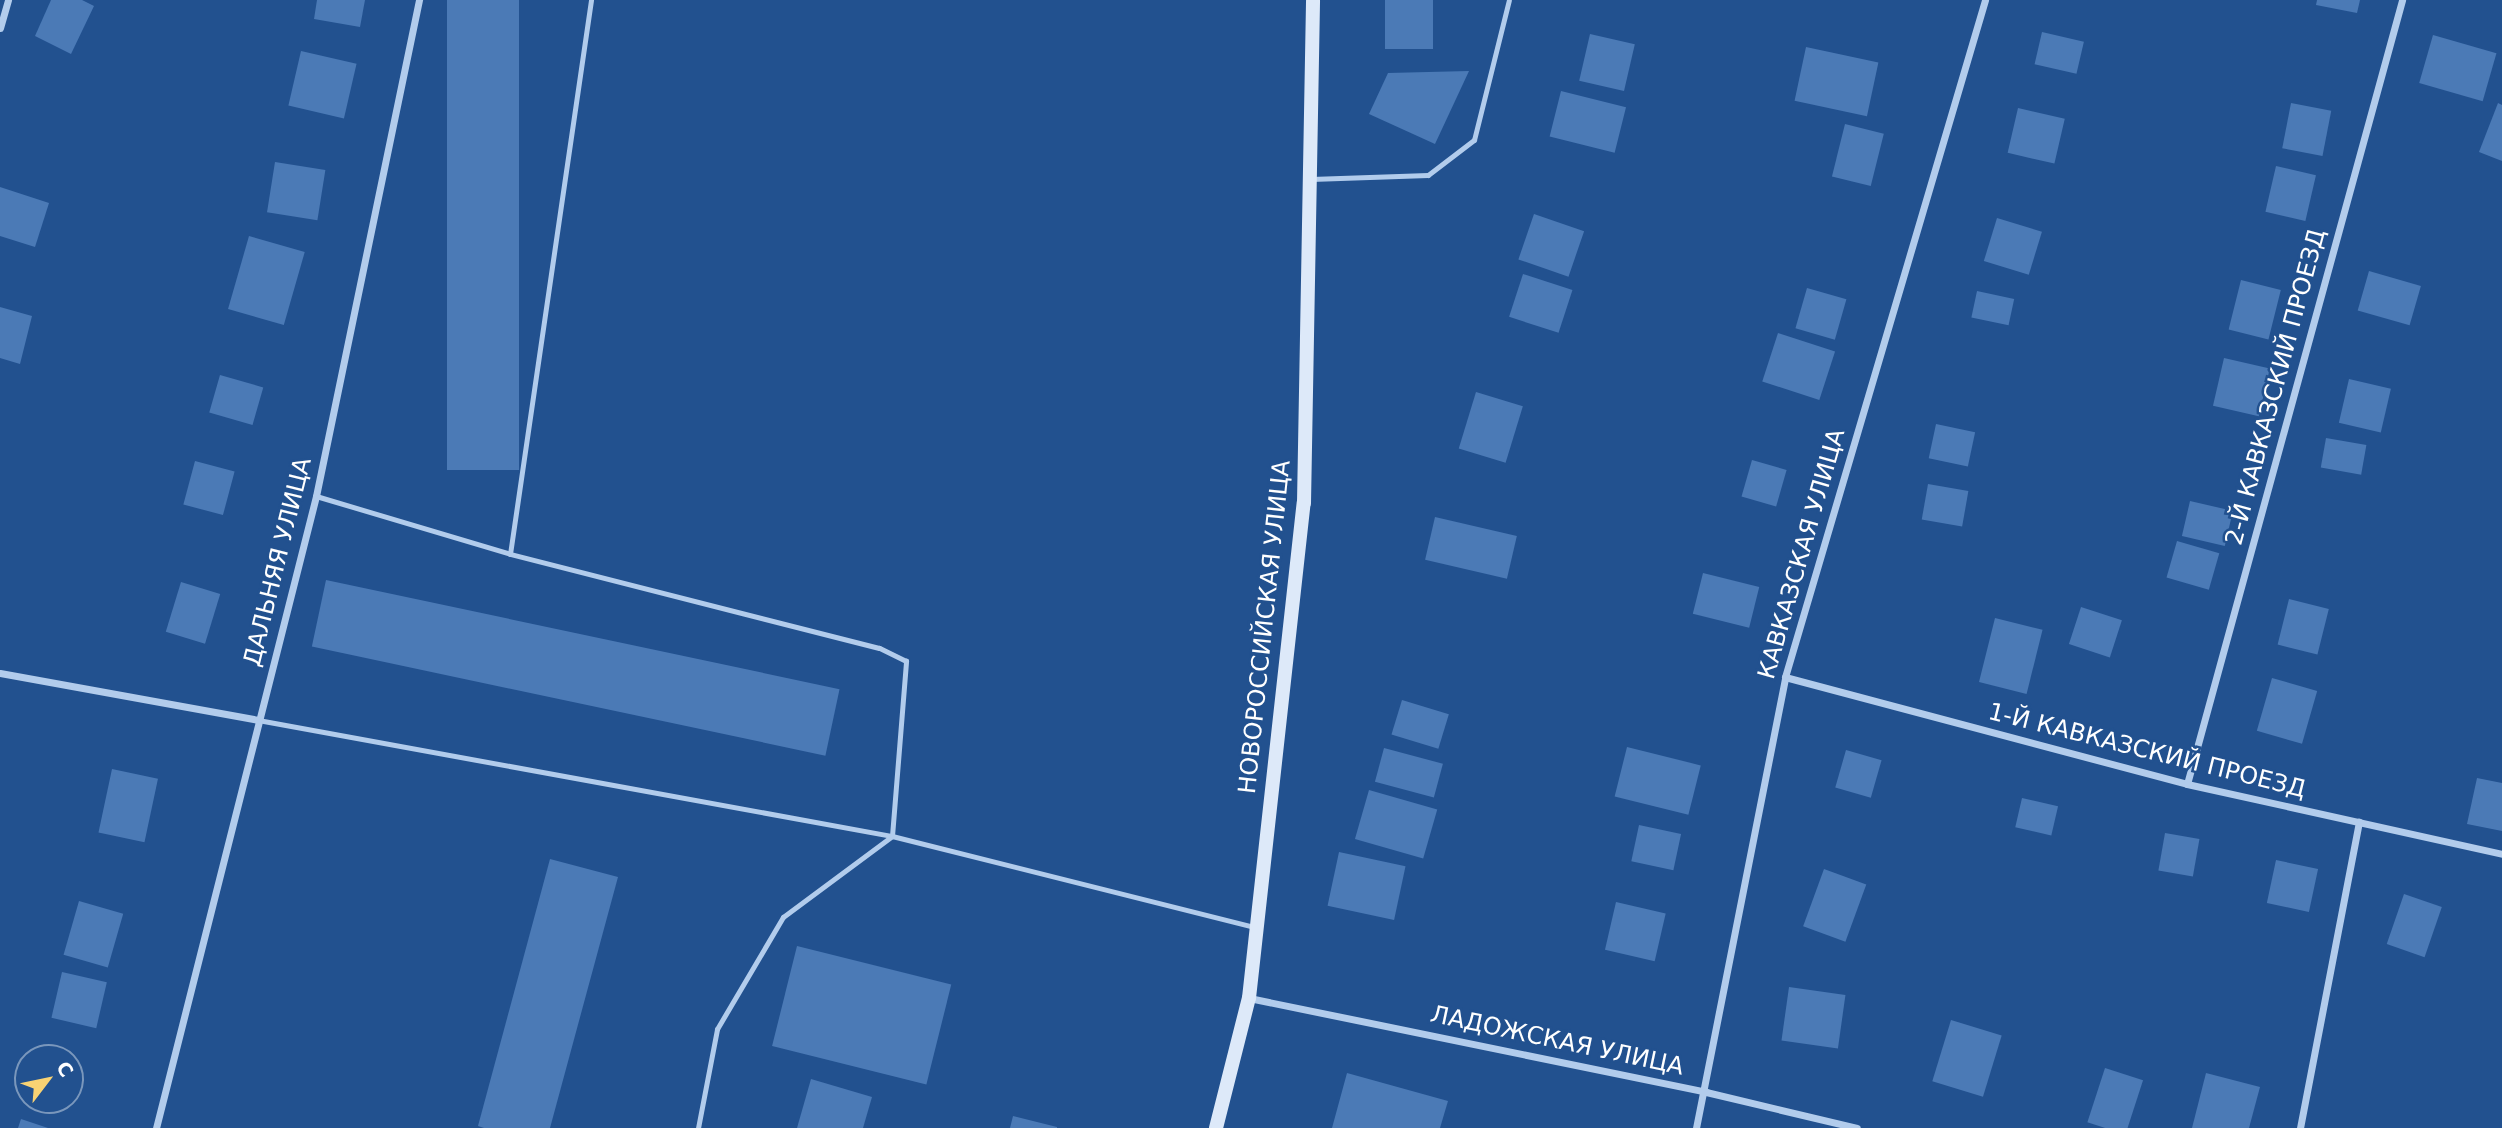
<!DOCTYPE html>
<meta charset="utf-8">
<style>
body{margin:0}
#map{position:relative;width:2502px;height:1128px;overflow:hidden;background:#22518f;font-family:"DejaVu Sans",sans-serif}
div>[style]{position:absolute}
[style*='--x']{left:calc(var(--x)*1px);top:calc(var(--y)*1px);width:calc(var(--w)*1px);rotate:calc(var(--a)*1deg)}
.building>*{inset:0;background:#4b7ab6;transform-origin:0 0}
.lane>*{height:5px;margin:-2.5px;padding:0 2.5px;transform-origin:2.5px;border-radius:2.5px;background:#b2ccec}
.street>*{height:7px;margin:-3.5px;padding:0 3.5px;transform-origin:3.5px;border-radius:3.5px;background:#b2ccec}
.secondary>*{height:14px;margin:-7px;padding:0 7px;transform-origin:7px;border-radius:7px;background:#dde9f9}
span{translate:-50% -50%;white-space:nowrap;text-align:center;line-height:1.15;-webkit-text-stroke:5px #22518f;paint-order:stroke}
.street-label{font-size:24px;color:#fff}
.north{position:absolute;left:14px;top:1044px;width:70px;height:70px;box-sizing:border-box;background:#22518f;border:2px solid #7a97bc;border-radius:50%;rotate:58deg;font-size:19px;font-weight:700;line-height:28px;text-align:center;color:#fff}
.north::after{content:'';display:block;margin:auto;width:24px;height:32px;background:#f8d273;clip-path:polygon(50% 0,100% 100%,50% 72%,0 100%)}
</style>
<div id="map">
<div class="building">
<div style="clip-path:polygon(51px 0,82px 0,94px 6px,71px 54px,35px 36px)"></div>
<div style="clip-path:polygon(317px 0,365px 0,360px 27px,314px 19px)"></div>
<div style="left:447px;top:0;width:72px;height:470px"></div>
<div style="left:1385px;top:0;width:48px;height:49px"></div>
<div style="clip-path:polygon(2317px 0,2360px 0,2357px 13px,2316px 5px)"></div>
<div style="left:2042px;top:32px;width:43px;height:33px;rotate:13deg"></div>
<div style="left:1590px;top:34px;width:46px;height:48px;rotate:13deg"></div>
<div style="left:2433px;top:35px;width:66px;height:50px;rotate:16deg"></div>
<div style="left:1806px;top:47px;width:74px;height:55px;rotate:12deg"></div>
<div style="left:301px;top:51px;width:57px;height:56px;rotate:13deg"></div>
<div style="clip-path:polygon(1469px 71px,1435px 144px,1369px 114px,1388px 73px)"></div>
<div style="left:1561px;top:91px;width:67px;height:47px;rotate:14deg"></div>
<div style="left:2291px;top:103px;width:41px;height:46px;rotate:11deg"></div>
<div style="clip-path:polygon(2498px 103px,2502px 105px,2502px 161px,2479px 152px)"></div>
<div style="left:2018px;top:108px;width:48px;height:46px;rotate:13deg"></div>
<div style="left:1845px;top:124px;width:40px;height:54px;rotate:14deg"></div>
<div style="left:275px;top:162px;width:51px;height:51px;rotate:9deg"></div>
<div style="left:2276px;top:166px;width:41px;height:47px;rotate:13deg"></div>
<div style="clip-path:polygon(0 187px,49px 203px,35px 247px,0 236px)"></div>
<div style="left:1534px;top:214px;width:53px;height:48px;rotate:19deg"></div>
<div style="left:1997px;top:218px;width:47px;height:45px;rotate:17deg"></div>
<div style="left:249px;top:236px;width:58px;height:76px;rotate:16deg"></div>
<div style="left:2369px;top:271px;width:54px;height:41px;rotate:16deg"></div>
<div style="left:1523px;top:274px;width:52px;height:45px;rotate:18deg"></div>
<div style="left:2241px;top:280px;width:41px;height:51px;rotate:14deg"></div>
<div style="left:1807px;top:288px;width:41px;height:42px;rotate:16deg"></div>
<div style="left:1977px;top:291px;width:38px;height:27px;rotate:12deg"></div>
<div style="clip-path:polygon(0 307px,32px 316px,20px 364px,0 358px)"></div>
<div style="left:1778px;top:333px;width:60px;height:51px;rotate:18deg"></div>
<div style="left:2224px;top:358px;width:47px;height:49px;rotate:13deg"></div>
<div style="left:220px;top:375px;width:45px;height:39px;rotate:16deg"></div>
<div style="left:2349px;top:379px;width:43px;height:45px;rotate:13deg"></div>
<div style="left:1476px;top:392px;width:49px;height:59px;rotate:17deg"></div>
<div style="left:1936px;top:424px;width:40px;height:35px;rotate:12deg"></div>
<div style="left:2326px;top:438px;width:41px;height:30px;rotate:10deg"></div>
<div style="left:1752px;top:460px;width:36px;height:38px;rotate:16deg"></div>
<div style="left:195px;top:461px;width:41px;height:45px;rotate:15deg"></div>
<div style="left:1928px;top:484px;width:41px;height:36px;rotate:10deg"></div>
<div style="left:2190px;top:501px;width:44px;height:36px;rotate:13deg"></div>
<div style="left:1435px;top:517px;width:84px;height:44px;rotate:13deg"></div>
<div style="left:2177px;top:541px;width:44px;height:38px;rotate:16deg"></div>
<div style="left:1703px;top:573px;width:58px;height:42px;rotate:14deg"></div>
<div style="left:326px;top:580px;width:525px;height:68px;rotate:12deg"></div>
<div style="left:181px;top:582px;width:41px;height:52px;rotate:17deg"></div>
<div style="left:2289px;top:599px;width:41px;height:47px;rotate:14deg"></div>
<div style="left:2081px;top:607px;width:43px;height:39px;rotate:18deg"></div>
<div style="left:1995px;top:618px;width:49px;height:66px;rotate:14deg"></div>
<div style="left:2272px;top:678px;width:47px;height:55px;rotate:16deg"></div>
<div style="left:1402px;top:700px;width:49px;height:36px;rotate:17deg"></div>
<div style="left:1627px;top:747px;width:76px;height:51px;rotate:14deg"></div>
<div style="left:1384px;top:748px;width:61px;height:35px;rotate:15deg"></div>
<div style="left:1846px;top:750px;width:37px;height:39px;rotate:16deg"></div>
<div style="left:112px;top:769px;width:47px;height:65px;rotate:12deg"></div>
<div style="clip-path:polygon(2477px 778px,2502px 783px,2502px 831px,2467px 824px)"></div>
<div style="left:1369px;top:790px;width:71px;height:51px;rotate:16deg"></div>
<div style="left:2022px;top:798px;width:37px;height:30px;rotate:13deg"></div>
<div style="left:1639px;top:825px;width:43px;height:37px;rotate:12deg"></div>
<div style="left:2165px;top:833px;width:35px;height:38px;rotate:10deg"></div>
<div style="left:1339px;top:852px;width:68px;height:55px;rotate:12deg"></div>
<div style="clip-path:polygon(550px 859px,618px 877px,550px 1128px,484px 1128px,478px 1126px)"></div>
<div style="left:2276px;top:860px;width:43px;height:44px;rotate:12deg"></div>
<div style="left:1824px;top:869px;width:45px;height:61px;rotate:20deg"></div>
<div style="left:2404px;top:894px;width:40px;height:53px;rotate:19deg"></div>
<div style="left:79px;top:901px;width:46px;height:56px;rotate:16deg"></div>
<div style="left:1616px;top:902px;width:51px;height:49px;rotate:13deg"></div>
<div style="left:797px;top:946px;width:159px;height:103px;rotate:14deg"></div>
<div style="left:62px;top:972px;width:46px;height:47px;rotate:13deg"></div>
<div style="left:1789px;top:987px;width:57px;height:54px;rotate:8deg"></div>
<div style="left:1951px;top:1020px;width:53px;height:64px;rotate:17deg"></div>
<div style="left:2105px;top:1068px;width:40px;height:57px;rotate:18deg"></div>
<div style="clip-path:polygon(1347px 1073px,1448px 1101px,1440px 1128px,1332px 1128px)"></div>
<div style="clip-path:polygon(2206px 1073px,2260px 1087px,2249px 1128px,2192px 1128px)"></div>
<div style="clip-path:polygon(811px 1079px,872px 1097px,863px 1128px,797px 1128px)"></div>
<div style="clip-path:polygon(1013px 1116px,1057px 1127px,1057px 1128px,1010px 1128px)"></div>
<div style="clip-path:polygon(21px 1119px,48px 1128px,18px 1128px)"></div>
</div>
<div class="lane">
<div style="--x:1311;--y:179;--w:117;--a:-2"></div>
<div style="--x:1428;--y:175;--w:58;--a:-37.3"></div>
<div style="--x:1474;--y:140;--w:144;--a:-76"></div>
<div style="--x:316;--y:496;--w:202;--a:16.6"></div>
<div style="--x:258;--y:720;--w:645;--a:10.37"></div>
<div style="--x:892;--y:836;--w:176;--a:-85.4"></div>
<div style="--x:906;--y:661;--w:30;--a:-154"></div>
<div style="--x:879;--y:648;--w:381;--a:-165.7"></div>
<div style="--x:510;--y:554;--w:560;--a:-81.68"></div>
<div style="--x:698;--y:1128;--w:101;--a:-79.1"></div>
<div style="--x:717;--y:1029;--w:130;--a:-59.5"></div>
<div style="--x:783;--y:917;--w:136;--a:-36.6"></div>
<div style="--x:892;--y:836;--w:376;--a:14.1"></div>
</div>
<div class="street">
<div style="--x:0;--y:28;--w:29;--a:-74"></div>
<div style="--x:0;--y:673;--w:262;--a:10.3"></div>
<div style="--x:1785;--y:677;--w:416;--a:14.9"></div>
<div style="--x:2187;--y:784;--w:323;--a:12.5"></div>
<div style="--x:2187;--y:784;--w:813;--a:-74.66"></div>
<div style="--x:1249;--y:998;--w:467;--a:11.6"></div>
<div style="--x:1706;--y:1092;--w:155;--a:13.4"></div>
<div style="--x:156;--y:1128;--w:652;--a:-75.79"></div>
<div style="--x:316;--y:496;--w:507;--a:-78.27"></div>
<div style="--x:1696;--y:1128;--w:460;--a:-78.8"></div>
<div style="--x:1785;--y:677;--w:706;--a:-73.54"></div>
<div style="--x:2300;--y:1128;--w:312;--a:-79.1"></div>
</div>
<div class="secondary">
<div style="--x:1216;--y:1128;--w:134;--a:-75.8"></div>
<div style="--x:1249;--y:998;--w:498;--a:-83.7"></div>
<div style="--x:1304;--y:503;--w:503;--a:-88.97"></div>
</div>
<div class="street-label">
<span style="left:2276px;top:387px;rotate:-75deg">2-Й КАВКАЗСКИЙ ПРОЕЗД</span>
<span style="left:1802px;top:554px;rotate:-74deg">КАВКАЗСКАЯ УЛИЦА</span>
<span style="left:278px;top:562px;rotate:-76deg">ДАЛЬНЯЯ УЛИЦА</span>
<span style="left:1265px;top:627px;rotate:-84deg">НОВОРОССИЙСКАЯ УЛИЦА</span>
<span style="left:2147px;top:751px;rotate:14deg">1-Й КАВКАЗСКИЙ ПРОЕЗД</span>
<span style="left:1557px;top:1041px;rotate:12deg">ЛАДОЖСКАЯ УЛИЦА</span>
</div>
<div class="north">С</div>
</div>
